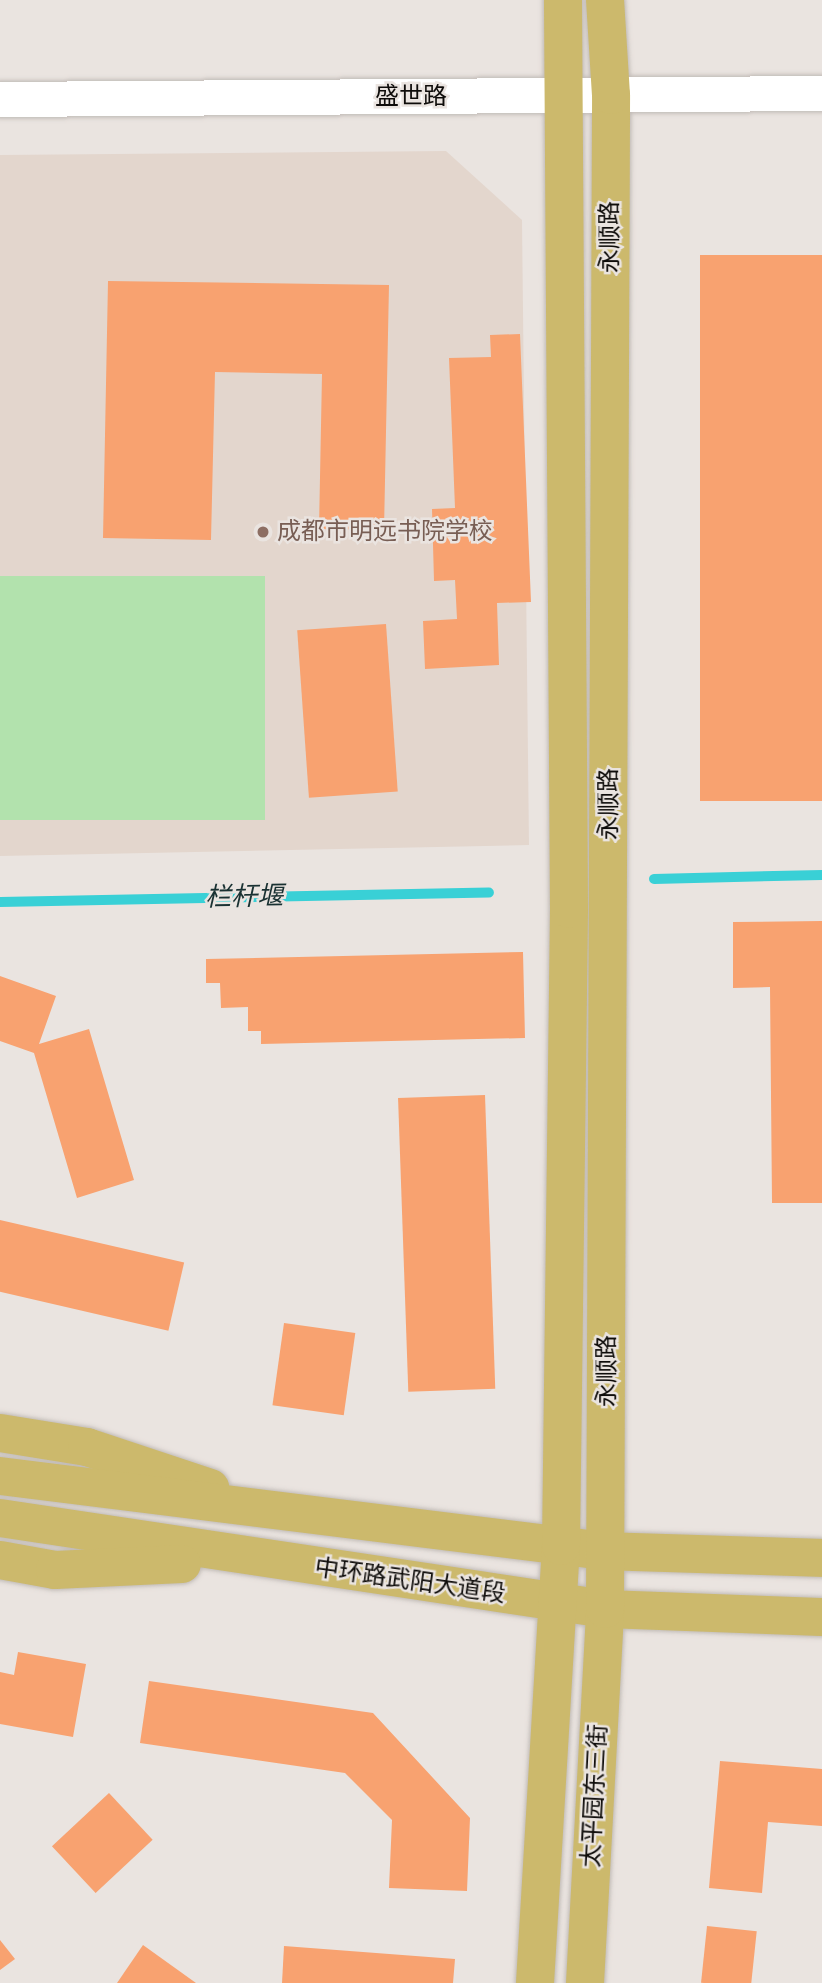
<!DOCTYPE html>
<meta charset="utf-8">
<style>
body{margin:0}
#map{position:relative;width:822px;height:1983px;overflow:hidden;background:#eae4e0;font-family:Roboto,"Noto Sans SC",sans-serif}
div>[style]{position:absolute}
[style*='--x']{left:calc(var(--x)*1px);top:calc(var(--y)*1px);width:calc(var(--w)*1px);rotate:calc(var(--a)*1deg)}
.built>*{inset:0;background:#e3d6cd}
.green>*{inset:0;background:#b2e2ad;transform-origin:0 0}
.stream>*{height:10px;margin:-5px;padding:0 5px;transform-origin:5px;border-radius:5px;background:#39d0d6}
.building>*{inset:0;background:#f8a270;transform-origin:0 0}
.roads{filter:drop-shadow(0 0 2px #c1bbb6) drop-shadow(0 0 2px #c1bbb6)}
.minor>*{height:35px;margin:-17.5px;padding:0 17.5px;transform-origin:17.5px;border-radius:17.5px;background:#fff}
.major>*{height:38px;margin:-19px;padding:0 19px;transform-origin:19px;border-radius:19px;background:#ccb96c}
.dots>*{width:19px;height:19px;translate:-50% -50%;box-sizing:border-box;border:4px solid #eae4e0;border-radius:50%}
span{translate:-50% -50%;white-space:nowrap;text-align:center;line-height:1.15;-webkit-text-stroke:5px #eae4e0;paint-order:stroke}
.street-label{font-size:24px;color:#0e0c0a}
.education-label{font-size:24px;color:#785e54}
.left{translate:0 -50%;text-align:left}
.water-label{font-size:26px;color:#193132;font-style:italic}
</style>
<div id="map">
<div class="built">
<div style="clip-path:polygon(446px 151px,522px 220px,529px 845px,0 856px,0 155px)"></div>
</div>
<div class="green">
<div style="left:0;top:576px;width:265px;height:244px"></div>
</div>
<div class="stream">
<div style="--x:654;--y:879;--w:168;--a:-1.4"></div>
<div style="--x:0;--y:902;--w:489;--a:-1.1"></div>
</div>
<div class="building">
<div style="left:822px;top:255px;width:546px;height:122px;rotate:90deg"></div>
<div style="clip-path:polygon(108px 281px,389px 285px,384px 530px,319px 529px,322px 374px,215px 372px,211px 540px,103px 538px)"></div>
<div style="clip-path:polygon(520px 334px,531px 602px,497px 603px,499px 665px,425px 669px,423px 621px,457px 619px,455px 580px,434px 581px,432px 509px,455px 508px,449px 358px,491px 357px,490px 335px)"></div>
<div style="left:386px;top:624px;width:168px;height:89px;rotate:86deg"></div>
<div style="clip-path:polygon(822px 921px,822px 1203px,772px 1203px,770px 987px,733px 988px,733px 922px)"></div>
<div style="clip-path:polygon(523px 952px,525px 1038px,261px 1044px,261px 1031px,248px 1031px,248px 1007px,221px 1008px,220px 983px,206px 983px,206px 959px)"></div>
<div style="clip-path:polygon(0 976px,56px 996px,39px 1044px,89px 1029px,134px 1180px,77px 1198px,34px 1053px,0 1041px)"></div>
<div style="left:485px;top:1095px;width:294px;height:87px;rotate:88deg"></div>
<div style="left:0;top:1220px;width:189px;height:70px;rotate:13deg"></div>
<div style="left:284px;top:1323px;width:72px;height:83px;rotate:8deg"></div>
<div style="clip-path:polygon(18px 1652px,86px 1664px,73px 1737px,0 1724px,0 1672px,14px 1675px)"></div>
<div style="clip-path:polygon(149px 1681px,373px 1713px,470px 1818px,467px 1891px,389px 1888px,392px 1820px,345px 1773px,140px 1743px)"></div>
<div style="clip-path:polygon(720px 1761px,822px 1769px,822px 1826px,768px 1822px,762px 1893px,709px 1888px)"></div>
<div style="left:109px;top:1793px;width:64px;height:78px;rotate:47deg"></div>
<div style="left:707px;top:1926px;width:50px;height:57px;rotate:6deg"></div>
<div style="clip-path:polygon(0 1940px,15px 1959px,0 1970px)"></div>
<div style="clip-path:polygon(143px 1945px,196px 1983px,117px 1983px)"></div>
<div style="clip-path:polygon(284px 1946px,455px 1959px,453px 1983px,282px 1983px)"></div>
</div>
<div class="roads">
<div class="minor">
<div style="--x:0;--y:99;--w:822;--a:-0.42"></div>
</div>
<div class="major">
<div style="--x:0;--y:1433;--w:88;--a:9.1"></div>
<div style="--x:87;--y:1447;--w:130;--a:18.4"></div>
<div style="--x:0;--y:1476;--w:610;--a:7.07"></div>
<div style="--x:605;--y:1551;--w:217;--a:1.8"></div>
<div style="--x:0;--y:1518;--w:612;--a:8.55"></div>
<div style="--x:605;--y:1609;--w:217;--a:2.1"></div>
<div style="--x:0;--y:1560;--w:56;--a:10.3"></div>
<div style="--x:55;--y:1570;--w:127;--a:-2.7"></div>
<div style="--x:535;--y:1983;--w:438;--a:-86.6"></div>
<div style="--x:561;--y:1546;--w:637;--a:-89.28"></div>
<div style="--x:569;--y:909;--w:909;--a:-90.38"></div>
<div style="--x:585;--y:1983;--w:375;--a:-86.9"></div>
<div style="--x:605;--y:1609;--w:1514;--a:-89.77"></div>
<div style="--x:611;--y:95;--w:95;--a:-93.6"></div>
</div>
</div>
<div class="dots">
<div style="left:263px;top:532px;background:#8d6e63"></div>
</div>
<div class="street-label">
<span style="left:411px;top:97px">盛世路</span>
<span style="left:610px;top:237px;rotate:-90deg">永顺路</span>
<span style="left:609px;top:804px;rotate:-90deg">永顺路</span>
<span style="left:607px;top:1371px;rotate:-90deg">永顺路</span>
<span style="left:410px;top:1581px;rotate:8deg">中环路武阳大道段</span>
<span style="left:595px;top:1796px;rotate:-87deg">太平园东三街</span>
</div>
<div class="education-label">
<span class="left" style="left:277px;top:532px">成都市明远书院学校</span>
</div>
<div class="water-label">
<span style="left:244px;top:897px;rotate:-1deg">栏杆堰</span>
</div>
</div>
